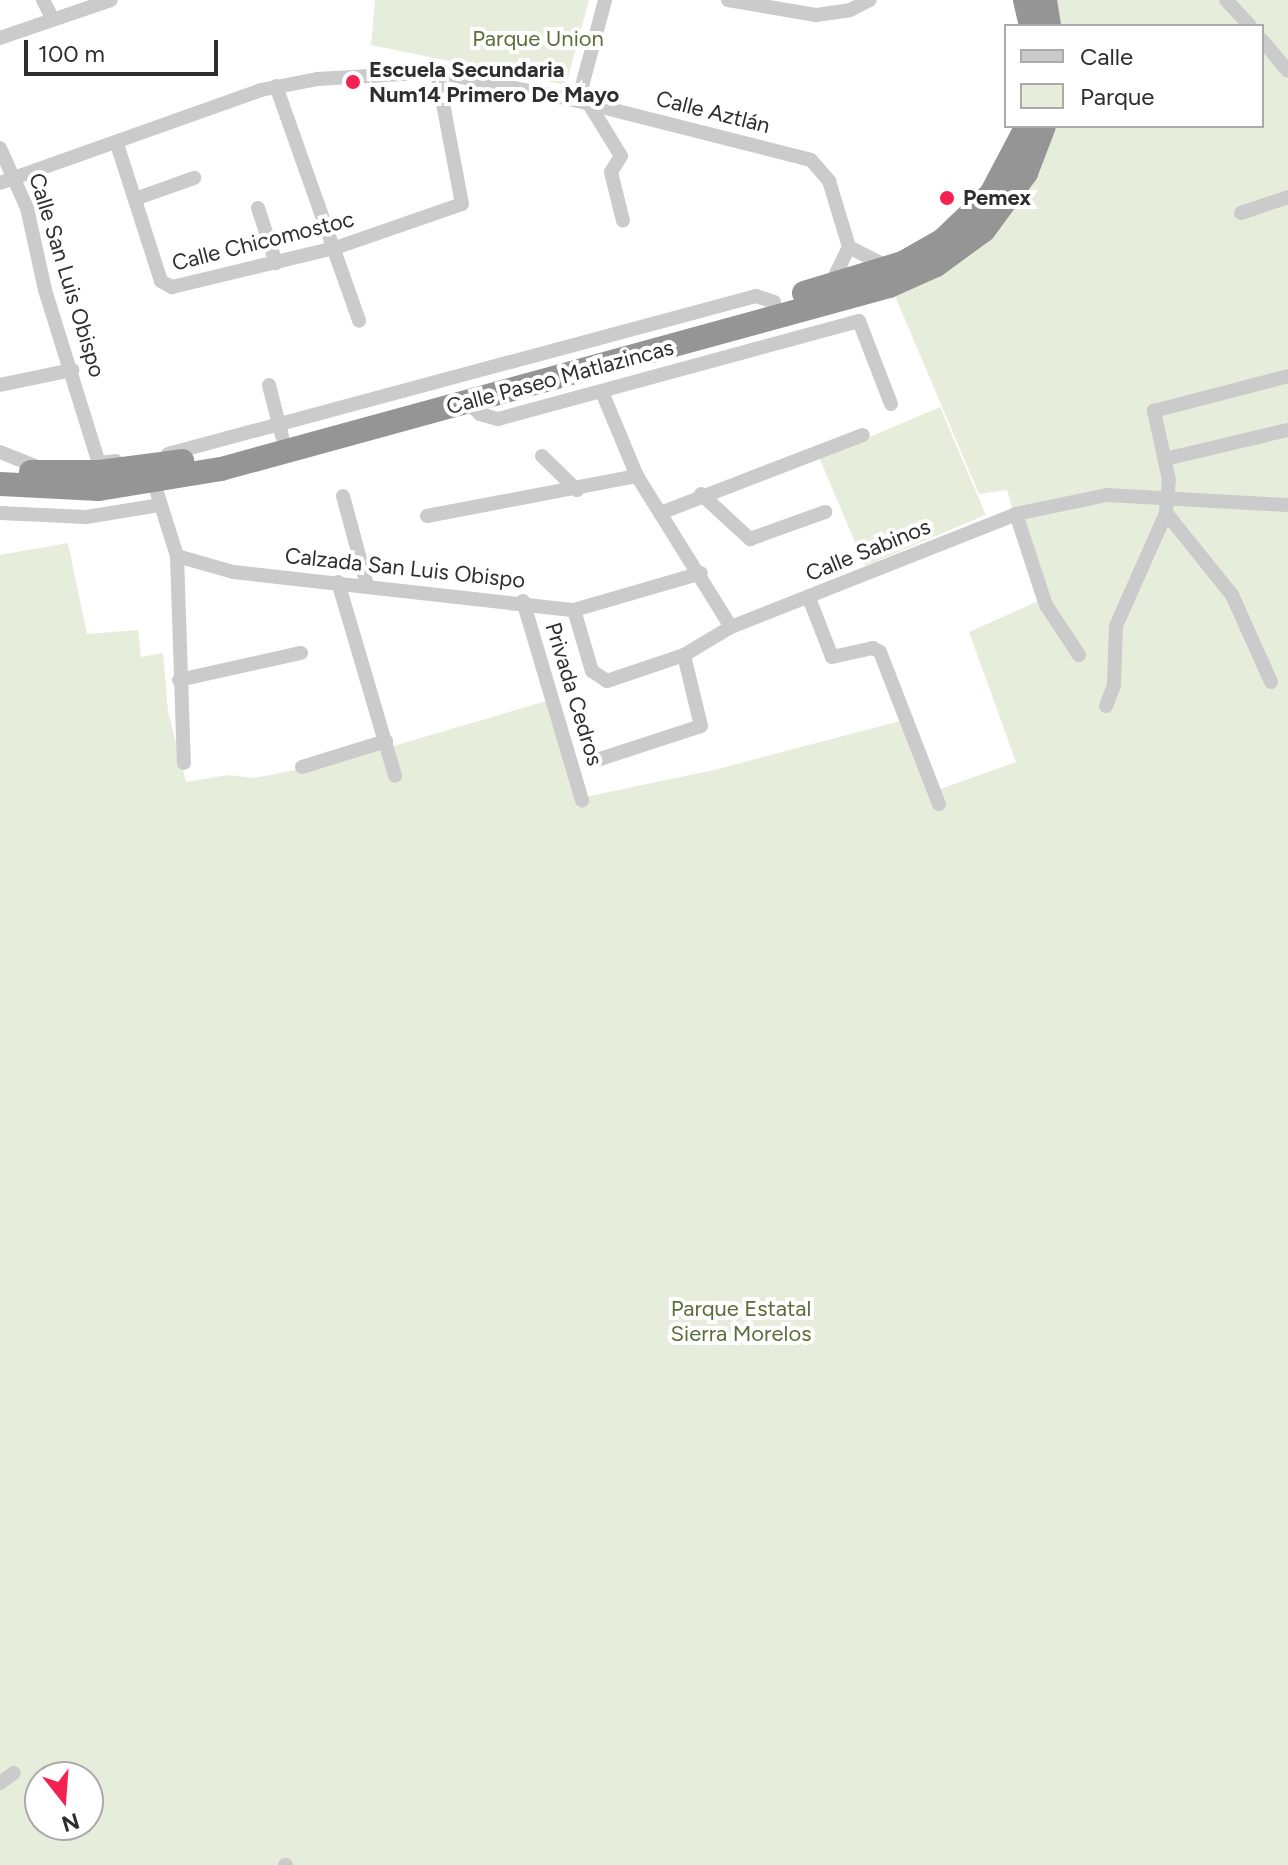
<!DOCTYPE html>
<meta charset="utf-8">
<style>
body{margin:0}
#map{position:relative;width:1288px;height:1865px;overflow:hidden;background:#fff;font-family:Figtree,sans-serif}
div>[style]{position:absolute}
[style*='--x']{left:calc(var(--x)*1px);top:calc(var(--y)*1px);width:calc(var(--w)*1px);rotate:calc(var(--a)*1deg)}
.green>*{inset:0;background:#e7eddb;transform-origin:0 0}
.street>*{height:14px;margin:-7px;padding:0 7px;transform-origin:7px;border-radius:7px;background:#cbcbcb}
.highway>*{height:24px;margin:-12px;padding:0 12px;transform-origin:12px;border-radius:12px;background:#959595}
.dots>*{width:22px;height:22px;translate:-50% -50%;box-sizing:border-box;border:4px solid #fff;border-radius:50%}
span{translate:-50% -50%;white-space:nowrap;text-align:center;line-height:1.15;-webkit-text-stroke:8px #fff;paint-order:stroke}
.park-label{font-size:22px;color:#596e38}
.poi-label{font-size:22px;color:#2e2e2e;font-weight:700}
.left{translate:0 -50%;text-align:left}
.street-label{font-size:22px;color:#2e2e2e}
.legend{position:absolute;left:1004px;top:24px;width:260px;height:104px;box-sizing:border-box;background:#fff;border:2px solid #ababab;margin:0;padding:10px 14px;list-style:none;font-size:24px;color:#2e2e2e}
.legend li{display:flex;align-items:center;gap:16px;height:40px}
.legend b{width:40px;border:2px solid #ababab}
.north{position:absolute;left:24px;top:1761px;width:80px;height:80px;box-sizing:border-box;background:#fff;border:2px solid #ababab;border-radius:50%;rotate:163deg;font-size:22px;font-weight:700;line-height:32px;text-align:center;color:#2e2e2e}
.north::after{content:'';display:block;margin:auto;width:28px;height:36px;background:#f32251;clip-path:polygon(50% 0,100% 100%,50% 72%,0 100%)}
.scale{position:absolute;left:24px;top:40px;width:194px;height:36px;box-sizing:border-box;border:4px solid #2e2e2e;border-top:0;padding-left:10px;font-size:24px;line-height:28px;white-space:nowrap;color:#2e2e2e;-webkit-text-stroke:6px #fff;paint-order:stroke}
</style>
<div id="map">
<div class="green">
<div style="clip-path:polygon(375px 0,589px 0,566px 85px,371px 45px)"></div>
<div style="clip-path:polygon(evenodd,1046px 0,1288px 0,1288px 1865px,0 1865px,0 555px,68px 543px,87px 634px,138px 630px,141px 657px,163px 653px,168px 711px,186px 782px,228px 775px,254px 778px,346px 760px,553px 699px,580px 798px,714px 770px,904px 720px,932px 792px,1016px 762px,969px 632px,1038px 601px,1007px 490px,979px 494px,884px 270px,933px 248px,1035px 126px,1262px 126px,1262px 26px,1046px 26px,1046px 0,40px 1777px,88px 1777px,88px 1825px,40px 1825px,40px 1777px)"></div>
<div style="left:940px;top:407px;width:117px;height:131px;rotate:67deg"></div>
</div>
<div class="street">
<div style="--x:43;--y:0;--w:18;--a:63"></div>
<div style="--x:728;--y:0;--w:89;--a:9.7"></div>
<div style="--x:816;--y:15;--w:34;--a:-8"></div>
<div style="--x:850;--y:10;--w:22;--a:-27"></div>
<div style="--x:1226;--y:0;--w:35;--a:47"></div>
<div style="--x:0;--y:38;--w:117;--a:-18.9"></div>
<div style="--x:1262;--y:40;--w:40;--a:50"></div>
<div style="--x:276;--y:86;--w:249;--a:70.5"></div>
<div style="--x:578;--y:101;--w:105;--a:-75"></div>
<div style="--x:589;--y:104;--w:61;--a:58.4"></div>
<div style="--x:621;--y:156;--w:19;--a:122"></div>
<div style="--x:611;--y:172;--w:50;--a:76.2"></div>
<div style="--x:117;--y:144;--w:144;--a:72.2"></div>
<div style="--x:161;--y:281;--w:13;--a:29"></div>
<div style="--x:172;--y:287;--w:168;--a:-13.5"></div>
<div style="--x:335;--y:248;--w:134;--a:-19.1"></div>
<div style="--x:462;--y:204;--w:134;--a:-100.7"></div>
<div style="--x:0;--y:148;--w:66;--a:65.8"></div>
<div style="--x:27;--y:208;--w:84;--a:77.6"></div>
<div style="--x:45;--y:290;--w:181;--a:72.7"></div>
<div style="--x:99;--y:463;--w:17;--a:-7"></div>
<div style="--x:0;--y:183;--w:277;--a:-19.6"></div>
<div style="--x:261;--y:90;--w:57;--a:-11.1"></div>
<div style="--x:317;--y:79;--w:120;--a:-3.3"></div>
<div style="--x:437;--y:72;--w:144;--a:11.6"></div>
<div style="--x:578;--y:101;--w:240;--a:14.2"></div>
<div style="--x:811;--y:160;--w:28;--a:49"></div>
<div style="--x:829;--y:181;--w:69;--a:73.1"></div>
<div style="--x:849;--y:247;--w:43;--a:116"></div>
<div style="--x:135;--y:199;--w:63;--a:-19.6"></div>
<div style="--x:258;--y:208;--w:58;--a:71.9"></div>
<div style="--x:1241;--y:213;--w:50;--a:-18.8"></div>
<div style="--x:849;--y:247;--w:44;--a:27.1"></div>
<div style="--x:0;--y:385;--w:74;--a:-11.8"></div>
<div style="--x:269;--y:385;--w:53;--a:75.7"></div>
<div style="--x:602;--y:392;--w:91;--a:67.4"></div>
<div style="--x:637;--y:476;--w:178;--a:58.1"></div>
<div style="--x:468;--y:402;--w:17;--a:45"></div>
<div style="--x:480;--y:414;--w:19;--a:16"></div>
<div style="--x:498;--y:419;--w:374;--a:-15.2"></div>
<div style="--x:859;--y:321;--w:89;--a:68.9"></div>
<div style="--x:0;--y:452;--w:45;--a:22"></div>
<div style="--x:168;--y:454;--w:609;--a:-15.04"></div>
<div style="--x:756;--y:296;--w:19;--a:18"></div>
<div style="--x:542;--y:456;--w:49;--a:44.2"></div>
<div style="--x:1165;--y:459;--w:126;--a:-13.3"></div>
<div style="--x:154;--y:483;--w:77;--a:72.5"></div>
<div style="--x:177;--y:556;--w:58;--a:15.9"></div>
<div style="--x:233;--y:572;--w:343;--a:6.4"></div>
<div style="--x:574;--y:610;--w:132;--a:-16.2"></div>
<div style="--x:701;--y:494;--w:67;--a:42.6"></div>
<div style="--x:750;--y:539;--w:80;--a:-19.8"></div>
<div style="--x:343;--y:496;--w:92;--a:74.9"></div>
<div style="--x:663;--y:512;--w:214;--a:-21.1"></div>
<div style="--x:0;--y:513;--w:86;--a:2.7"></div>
<div style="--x:86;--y:517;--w:74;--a:-9.3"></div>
<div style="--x:1016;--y:514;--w:96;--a:71.8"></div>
<div style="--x:1046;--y:605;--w:60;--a:56.6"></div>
<div style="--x:427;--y:516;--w:214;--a:-10.8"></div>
<div style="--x:177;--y:556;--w:207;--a:88.1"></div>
<div style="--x:338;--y:582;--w:202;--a:73.6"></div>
<div style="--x:809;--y:598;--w:63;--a:68.7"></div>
<div style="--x:832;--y:657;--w:42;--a:-12.4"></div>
<div style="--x:873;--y:648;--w:8;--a:30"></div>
<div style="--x:880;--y:652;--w:163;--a:68.8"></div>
<div style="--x:523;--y:601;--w:208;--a:73.5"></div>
<div style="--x:574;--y:610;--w:64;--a:73.6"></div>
<div style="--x:592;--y:671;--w:18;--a:34"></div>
<div style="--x:607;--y:681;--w:81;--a:-18.7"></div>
<div style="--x:684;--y:655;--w:55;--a:-30.8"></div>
<div style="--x:731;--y:627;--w:307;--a:-21.6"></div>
<div style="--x:1016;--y:514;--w:93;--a:-11.8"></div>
<div style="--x:1107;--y:495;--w:181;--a:3.2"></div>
<div style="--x:179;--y:680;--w:125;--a:-12.5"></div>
<div style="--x:1271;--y:682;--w:95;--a:-114.1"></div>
<div style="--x:1232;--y:595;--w:105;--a:-128.8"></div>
<div style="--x:1166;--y:513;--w:33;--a:-85"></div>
<div style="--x:1169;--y:480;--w:71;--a:-102.3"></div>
<div style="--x:1154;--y:411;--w:138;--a:-14.6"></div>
<div style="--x:1106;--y:706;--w:22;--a:-69"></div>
<div style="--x:1114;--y:685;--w:59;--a:-88.1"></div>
<div style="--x:1116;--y:626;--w:124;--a:-66.1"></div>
<div style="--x:600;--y:759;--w:106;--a:-18.1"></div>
<div style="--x:701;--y:726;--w:73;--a:-103.5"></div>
<div style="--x:302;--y:767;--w:88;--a:-17.2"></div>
<div style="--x:0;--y:1783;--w:17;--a:-36"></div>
<div style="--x:285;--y:1865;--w:1;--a:0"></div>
</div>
<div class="highway">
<div style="--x:1025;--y:0;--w:27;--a:77"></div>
<div style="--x:1045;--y:0;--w:26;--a:81"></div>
<div style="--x:804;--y:293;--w:103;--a:-16.9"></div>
<div style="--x:903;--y:263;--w:46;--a:-29.9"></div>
<div style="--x:943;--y:240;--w:66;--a:-43.8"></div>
<div style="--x:991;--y:194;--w:77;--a:-62.1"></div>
<div style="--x:31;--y:472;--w:69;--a:0"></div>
<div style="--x:100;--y:472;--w:83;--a:-7.6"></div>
<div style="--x:0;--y:484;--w:99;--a:2.9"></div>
<div style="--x:99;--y:489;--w:124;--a:-9.3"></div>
<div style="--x:221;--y:469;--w:693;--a:-15.32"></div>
<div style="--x:889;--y:286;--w:51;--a:-24.1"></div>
<div style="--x:936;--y:265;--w:59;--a:-36.1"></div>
<div style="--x:984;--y:230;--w:71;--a:-53.6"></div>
<div style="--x:1026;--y:173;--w:50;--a:-69"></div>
</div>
<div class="dots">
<div style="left:353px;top:82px;background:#f32251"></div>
<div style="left:947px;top:198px;background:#f32251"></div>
</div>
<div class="park-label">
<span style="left:538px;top:39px">Parque Union</span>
<span style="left:741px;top:1321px">Parque Estatal<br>Sierra Morelos</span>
</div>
<div class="poi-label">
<span class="left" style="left:369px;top:82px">Escuela Secundaria<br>Num14 Primero De Mayo</span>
<span class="left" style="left:963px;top:198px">Pemex</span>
</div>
<div class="street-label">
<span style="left:713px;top:112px;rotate:14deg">Calle Aztlán</span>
<span style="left:263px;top:241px;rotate:-14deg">Calle Chicomostoc</span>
<span style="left:67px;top:275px;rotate:73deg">Calle San Luis Obispo</span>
<span style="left:560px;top:377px;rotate:-15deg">Calle Paseo Matlazincas</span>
<span style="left:868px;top:550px;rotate:-22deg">Calle Sabinos</span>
<span style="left:405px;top:568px;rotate:6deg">Calzada San Luis Obispo</span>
<span style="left:574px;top:694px;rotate:73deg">Privada Cedros</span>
</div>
<ul class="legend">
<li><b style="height:10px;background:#cbcbcb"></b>Calle</li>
<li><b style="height:22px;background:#e7eddb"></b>Parque</li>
</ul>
<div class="north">N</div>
<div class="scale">100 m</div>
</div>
